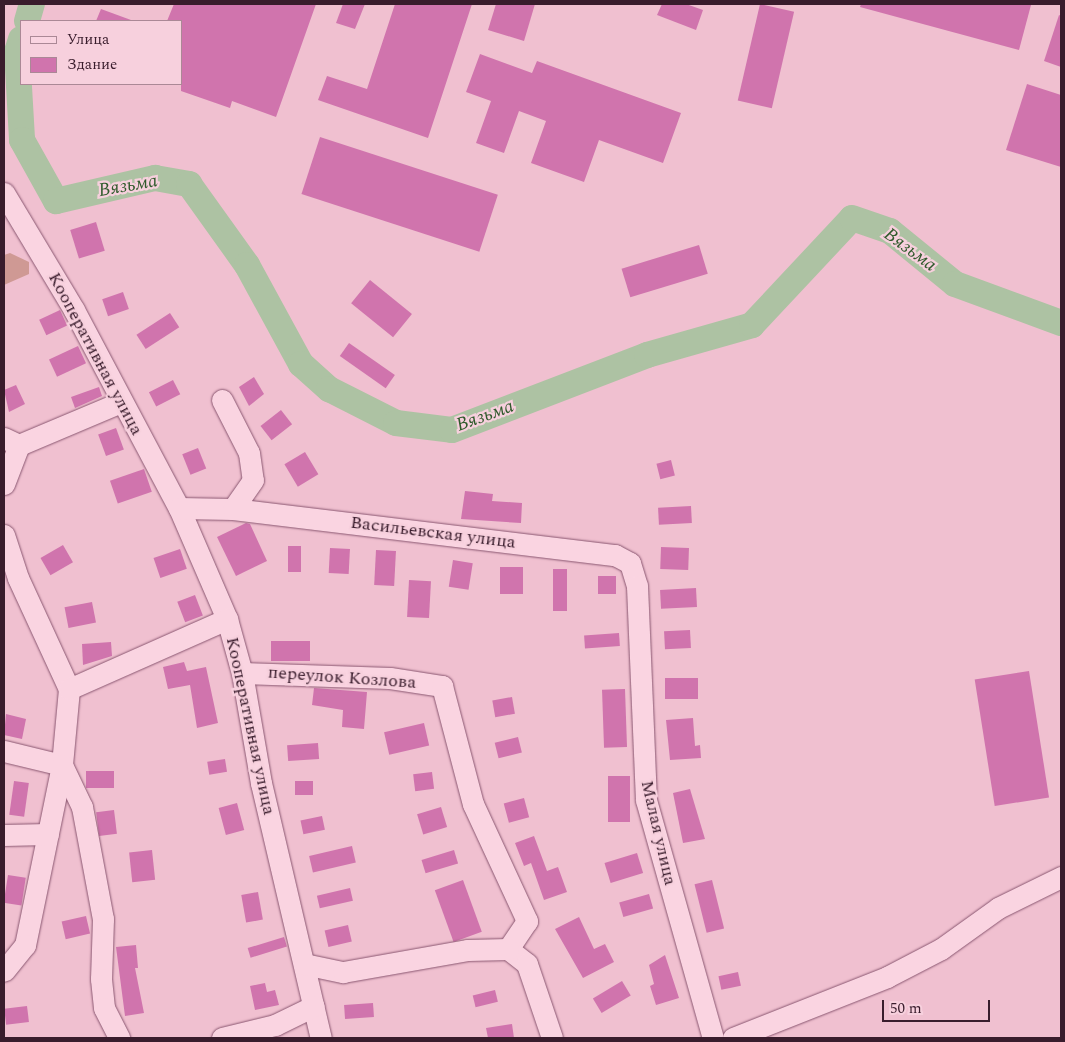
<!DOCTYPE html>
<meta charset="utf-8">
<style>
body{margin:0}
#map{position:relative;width:1065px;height:1042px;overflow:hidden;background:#f0c0d0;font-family:Spectral,serif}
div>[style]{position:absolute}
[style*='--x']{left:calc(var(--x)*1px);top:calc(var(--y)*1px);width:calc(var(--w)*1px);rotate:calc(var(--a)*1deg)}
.green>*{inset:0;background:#cf9994}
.river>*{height:26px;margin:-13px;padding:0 13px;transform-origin:13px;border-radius:13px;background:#adc2a3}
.building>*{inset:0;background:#d074ad;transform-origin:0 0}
.roads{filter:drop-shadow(0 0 1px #8a5771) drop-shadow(0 0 1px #8a5771)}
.minor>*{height:21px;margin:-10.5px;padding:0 10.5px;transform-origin:10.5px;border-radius:10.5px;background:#fad4e1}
span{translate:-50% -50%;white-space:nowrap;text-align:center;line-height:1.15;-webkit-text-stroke:4.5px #f7d0dd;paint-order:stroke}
.street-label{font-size:18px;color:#391c2c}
.water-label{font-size:19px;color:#2f5a2b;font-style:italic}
.frame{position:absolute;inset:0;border:5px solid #391c2c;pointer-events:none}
.legend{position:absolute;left:20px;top:20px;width:162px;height:65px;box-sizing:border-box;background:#f7d0dd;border:1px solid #ab8896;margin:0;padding:6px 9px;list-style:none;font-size:15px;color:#391c2c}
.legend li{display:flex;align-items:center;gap:10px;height:25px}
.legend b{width:25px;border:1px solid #ab8896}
.scale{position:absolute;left:882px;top:1000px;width:108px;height:22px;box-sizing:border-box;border:2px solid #391c2c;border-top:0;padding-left:6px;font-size:15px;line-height:18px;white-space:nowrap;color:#391c2c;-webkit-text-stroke:4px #f7d0dd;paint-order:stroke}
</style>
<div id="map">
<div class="green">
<div style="clip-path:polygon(10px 253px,29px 262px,29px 274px,4px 285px,4px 255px)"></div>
</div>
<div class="river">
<div style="--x:27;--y:21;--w:18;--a:-74"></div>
<div style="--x:21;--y:39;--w:14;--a:107"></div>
<div style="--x:17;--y:52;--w:88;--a:86.7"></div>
<div style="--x:22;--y:140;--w:70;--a:60.9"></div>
<div style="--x:56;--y:201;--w:102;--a:-13.1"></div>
<div style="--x:155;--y:178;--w:35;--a:10"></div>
<div style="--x:189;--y:184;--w:100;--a:54.4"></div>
<div style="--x:247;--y:265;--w:113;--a:61.4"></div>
<div style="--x:301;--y:364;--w:38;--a:42"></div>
<div style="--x:329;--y:389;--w:75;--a:26.9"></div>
<div style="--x:396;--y:423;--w:56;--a:7.1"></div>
<div style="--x:452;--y:430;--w:209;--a:-21"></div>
<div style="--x:647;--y:355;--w:109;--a:-15.9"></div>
<div style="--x:752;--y:325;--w:146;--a:-46.9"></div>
<div style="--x:852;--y:218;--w:40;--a:18.9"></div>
<div style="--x:890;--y:231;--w:84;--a:39.2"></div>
<div style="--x:955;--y:284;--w:113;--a:20.2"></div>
</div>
<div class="building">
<div style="clip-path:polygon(174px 4px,316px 4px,276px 117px,232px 101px,230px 108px,181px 91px,181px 21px,167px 21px)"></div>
<div style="clip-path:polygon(343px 4px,365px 4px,355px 29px,336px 23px)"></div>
<div style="clip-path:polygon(395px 4px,472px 4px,428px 138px,318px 100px,327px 76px,367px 89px)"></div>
<div style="clip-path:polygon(496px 4px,535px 4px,524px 41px,488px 30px)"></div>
<div style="clip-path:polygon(662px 4px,686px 4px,703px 10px,696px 30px,657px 15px)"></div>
<div style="left:760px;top:4px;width:35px;height:99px;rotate:13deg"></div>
<div style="clip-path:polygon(861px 4px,1025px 4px,1031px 5px,1019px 50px,860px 7px)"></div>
<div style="clip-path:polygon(101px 9px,131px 20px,131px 21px,96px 21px)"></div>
<div style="clip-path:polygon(1059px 15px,1061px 16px,1061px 67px,1044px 61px)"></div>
<div style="clip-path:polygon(480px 54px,532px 73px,537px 61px,681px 113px,663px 163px,599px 140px,584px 182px,531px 163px,546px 121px,519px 111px,504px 153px,476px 143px,491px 101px,466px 92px)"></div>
<div style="clip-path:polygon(1027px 84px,1061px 95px,1061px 167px,1006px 150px)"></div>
<div style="left:320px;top:137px;width:187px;height:60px;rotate:18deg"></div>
<div style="left:96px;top:222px;width:30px;height:27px;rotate:73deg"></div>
<div style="left:699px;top:245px;width:30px;height:81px;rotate:73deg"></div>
<div style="left:370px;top:280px;width:54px;height:30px;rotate:39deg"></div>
<div style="left:123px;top:292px;width:18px;height:22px;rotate:71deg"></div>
<div style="left:60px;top:310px;width:17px;height:23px;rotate:65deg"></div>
<div style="left:170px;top:313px;width:17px;height:40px;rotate:57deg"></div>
<div style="left:349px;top:343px;width:56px;height:16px;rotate:35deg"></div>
<div style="left:78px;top:346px;width:19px;height:32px;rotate:65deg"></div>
<div style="clip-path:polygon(254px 377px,264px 394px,249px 406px,239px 387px)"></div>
<div style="left:173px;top:380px;width:16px;height:27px;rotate:63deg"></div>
<div style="clip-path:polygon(16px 385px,25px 404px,9px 412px,4px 390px)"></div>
<div style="clip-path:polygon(99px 387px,102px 396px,75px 408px,71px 397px)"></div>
<div style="left:281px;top:410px;width:18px;height:26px;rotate:52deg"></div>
<div style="left:116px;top:428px;width:23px;height:19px;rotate:70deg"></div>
<div style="left:198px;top:448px;width:22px;height:17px;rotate:68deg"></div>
<div style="left:305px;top:452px;width:26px;height:24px;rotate:59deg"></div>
<div style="left:671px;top:460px;width:16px;height:15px;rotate:76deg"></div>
<div style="left:144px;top:469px;width:24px;height:36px;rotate:71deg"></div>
<div style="clip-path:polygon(465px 491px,493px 494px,492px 501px,522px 503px,521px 523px,461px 519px)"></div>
<div style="left:691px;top:506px;width:17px;height:33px;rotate:87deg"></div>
<div style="clip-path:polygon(246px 523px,250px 524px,267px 561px,236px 576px,217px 537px)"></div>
<div style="left:63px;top:545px;width:20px;height:26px;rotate:60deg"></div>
<div style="left:288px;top:546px;width:13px;height:26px"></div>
<div style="left:661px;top:547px;width:28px;height:22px;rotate:2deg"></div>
<div style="left:330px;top:548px;width:20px;height:25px;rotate:3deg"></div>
<div style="left:180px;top:549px;width:21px;height:28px;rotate:71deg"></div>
<div style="left:376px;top:550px;width:20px;height:35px;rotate:3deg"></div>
<div style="left:453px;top:560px;width:20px;height:27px;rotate:9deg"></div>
<div style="left:500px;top:567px;width:23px;height:27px"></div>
<div style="left:553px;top:569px;width:14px;height:42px"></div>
<div style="left:598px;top:576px;width:18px;height:18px"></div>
<div style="left:409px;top:580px;width:22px;height:37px;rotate:3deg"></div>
<div style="left:696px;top:588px;width:19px;height:36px;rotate:87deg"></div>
<div style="left:195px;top:595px;width:22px;height:19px;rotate:69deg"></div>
<div style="left:92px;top:602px;width:21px;height:28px;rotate:79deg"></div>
<div style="left:690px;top:630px;width:18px;height:26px;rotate:87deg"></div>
<div style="left:619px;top:633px;width:13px;height:35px;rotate:86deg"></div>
<div style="left:271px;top:641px;width:39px;height:20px"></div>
<div style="clip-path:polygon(111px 642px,112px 656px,83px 665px,82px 644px)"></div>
<div style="clip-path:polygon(184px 662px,187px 671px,206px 667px,218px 723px,197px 728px,190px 685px,168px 689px,163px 667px)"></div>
<div style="left:1029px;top:671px;width:128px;height:55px;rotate:81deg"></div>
<div style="left:665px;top:678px;width:33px;height:21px"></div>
<div style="clip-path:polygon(314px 688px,367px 692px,364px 729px,342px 727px,343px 710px,312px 705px)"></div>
<div style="left:625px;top:689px;width:58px;height:23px;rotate:88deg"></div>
<div style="left:512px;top:697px;width:17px;height:20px;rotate:80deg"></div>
<div style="clip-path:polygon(6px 714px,26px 719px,22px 739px,4px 735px)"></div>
<div style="clip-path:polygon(693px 718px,695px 746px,700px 745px,701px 758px,670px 760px,666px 720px)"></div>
<div style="left:424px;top:723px;width:23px;height:41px;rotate:77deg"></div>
<div style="left:518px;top:737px;width:16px;height:24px;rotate:76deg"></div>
<div style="left:318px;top:743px;width:16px;height:31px;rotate:86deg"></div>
<div style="left:225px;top:759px;width:13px;height:18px;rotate:81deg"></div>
<div style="left:86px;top:771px;width:28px;height:17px"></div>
<div style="left:432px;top:772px;width:17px;height:19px;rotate:83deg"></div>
<div style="left:608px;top:776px;width:22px;height:46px"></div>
<div style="left:14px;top:781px;width:15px;height:34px;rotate:8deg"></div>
<div style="left:295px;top:781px;width:18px;height:14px"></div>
<div style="clip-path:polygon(690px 789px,705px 839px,683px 843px,673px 793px)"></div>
<div style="left:524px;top:798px;width:20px;height:21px;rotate:75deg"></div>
<div style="left:237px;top:803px;width:28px;height:19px;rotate:75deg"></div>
<div style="left:441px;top:807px;width:21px;height:25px;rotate:73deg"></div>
<div style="left:114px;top:810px;width:24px;height:18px;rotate:83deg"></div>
<div style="left:322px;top:816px;width:14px;height:22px;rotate:78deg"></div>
<div style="clip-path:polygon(534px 836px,547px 871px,558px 867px,567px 892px,544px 900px,531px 863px,524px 866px,515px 843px)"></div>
<div style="left:352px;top:846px;width:17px;height:44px;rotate:77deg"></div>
<div style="left:152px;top:850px;width:30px;height:23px;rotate:84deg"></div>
<div style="left:454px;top:850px;width:14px;height:34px;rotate:73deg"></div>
<div style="left:637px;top:853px;width:21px;height:34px;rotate:73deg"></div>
<div style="left:8px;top:875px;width:18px;height:28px;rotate:9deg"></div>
<div style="left:463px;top:880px;width:55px;height:30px;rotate:70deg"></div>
<div style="left:712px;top:880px;width:50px;height:18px;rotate:76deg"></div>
<div style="left:350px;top:888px;width:13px;height:34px;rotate:77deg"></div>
<div style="left:258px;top:892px;width:28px;height:17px;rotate:80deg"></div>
<div style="left:649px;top:894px;width:15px;height:31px;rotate:74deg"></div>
<div style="left:86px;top:916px;width:18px;height:25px;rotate:77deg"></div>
<div style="clip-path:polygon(579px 917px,594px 949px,605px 944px,614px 962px,583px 978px,555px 929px)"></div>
<div style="left:348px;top:925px;width:17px;height:24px;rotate:77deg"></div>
<div style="left:284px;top:937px;width:10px;height:38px;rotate:73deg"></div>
<div style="clip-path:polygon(136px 945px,138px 968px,135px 968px,144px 1013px,125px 1016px,116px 947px)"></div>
<div style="clip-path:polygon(665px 955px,679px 998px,656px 1005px,650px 986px,654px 984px,649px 965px)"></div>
<div style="left:738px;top:972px;width:14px;height:20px;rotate:78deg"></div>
<div style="left:622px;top:981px;width:17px;height:34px;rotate:59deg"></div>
<div style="clip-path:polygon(265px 983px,267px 992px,275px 990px,279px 1005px,255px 1010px,250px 986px)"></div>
<div style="left:495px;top:990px;width:12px;height:23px;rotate:76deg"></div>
<div style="left:373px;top:1003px;width:14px;height:29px;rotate:86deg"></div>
<div style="left:27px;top:1006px;width:16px;height:23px;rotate:83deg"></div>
<div style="clip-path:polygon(512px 1024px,514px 1038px,488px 1038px,486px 1028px)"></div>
</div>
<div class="roads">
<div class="minor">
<div style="--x:4;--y:193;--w:136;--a:59.1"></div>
<div style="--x:74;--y:310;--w:224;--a:62.1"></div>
<div style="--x:179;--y:508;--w:121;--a:66.6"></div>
<div style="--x:227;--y:619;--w:56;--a:74.5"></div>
<div style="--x:242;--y:673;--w:112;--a:80.2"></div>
<div style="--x:261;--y:783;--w:262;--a:76.8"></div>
<div style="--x:222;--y:400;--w:59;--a:63"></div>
<div style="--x:249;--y:453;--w:27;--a:82"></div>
<div style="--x:253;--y:480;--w:35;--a:125"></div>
<div style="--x:4;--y:438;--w:17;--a:25"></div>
<div style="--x:19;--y:445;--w:111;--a:-22.9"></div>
<div style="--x:4;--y:484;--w:42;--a:-69"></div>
<div style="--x:179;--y:508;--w:54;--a:1.1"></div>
<div style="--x:233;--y:509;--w:385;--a:6.9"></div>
<div style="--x:615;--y:555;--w:17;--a:28"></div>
<div style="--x:630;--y:563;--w:24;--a:73"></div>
<div style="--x:637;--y:586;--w:214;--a:87.6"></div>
<div style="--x:646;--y:800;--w:247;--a:74.3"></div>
<div style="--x:4;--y:535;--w:45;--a:72"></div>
<div style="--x:18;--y:578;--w:122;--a:65.3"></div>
<div style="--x:69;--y:689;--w:76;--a:95.3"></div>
<div style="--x:62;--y:765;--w:184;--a:101.6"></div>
<div style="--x:25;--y:945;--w:33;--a:129"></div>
<div style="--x:242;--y:673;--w:148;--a:1.9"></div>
<div style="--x:390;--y:678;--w:53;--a:8.7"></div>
<div style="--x:442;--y:686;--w:122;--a:75.3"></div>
<div style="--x:473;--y:804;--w:129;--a:65.2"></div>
<div style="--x:527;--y:921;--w:34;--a:124"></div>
<div style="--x:69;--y:689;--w:173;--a:-23.9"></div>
<div style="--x:4;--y:751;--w:60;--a:13.6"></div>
<div style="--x:62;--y:765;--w:47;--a:64.5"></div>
<div style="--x:82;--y:807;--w:114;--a:79.4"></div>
<div style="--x:103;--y:919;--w:60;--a:91.9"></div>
<div style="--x:101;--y:979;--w:29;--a:84"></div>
<div style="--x:104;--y:1008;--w:34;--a:63"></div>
<div style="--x:4;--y:835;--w:44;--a:-1.3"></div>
<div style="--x:508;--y:949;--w:24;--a:38"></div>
<div style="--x:527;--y:964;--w:78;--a:71.3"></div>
<div style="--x:304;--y:964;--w:40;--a:12"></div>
<div style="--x:343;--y:972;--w:127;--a:-10"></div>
<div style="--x:468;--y:950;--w:40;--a:-1.4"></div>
<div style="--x:222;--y:1038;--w:55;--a:-13.8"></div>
<div style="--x:275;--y:1025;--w:43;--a:-26"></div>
<div style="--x:733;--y:1038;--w:166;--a:-21.6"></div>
<div style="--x:887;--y:977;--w:61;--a:-27.4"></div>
<div style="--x:941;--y:949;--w:70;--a:-35.7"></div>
<div style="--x:998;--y:908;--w:70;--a:-26.2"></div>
</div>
</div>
<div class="street-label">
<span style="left:95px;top:354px;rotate:62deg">Кооперативная улица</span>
<span style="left:433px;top:533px;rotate:7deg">Васильевская улица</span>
<span style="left:342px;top:678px;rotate:4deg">переулок Козлова</span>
<span style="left:250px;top:726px;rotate:78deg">Кооперативная улица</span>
<span style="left:658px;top:833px;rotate:77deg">Малая улица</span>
</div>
<div class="water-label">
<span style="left:128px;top:186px;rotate:-10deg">Вязьма</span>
<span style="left:910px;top:250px;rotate:36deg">Вязьма</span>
<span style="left:485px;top:416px;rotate:-20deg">Вязьма</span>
</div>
<div class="frame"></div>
<ul class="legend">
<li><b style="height:6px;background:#fad4e1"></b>Улица</li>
<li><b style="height:14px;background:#d074ad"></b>Здание</li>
</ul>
<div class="scale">50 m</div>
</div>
